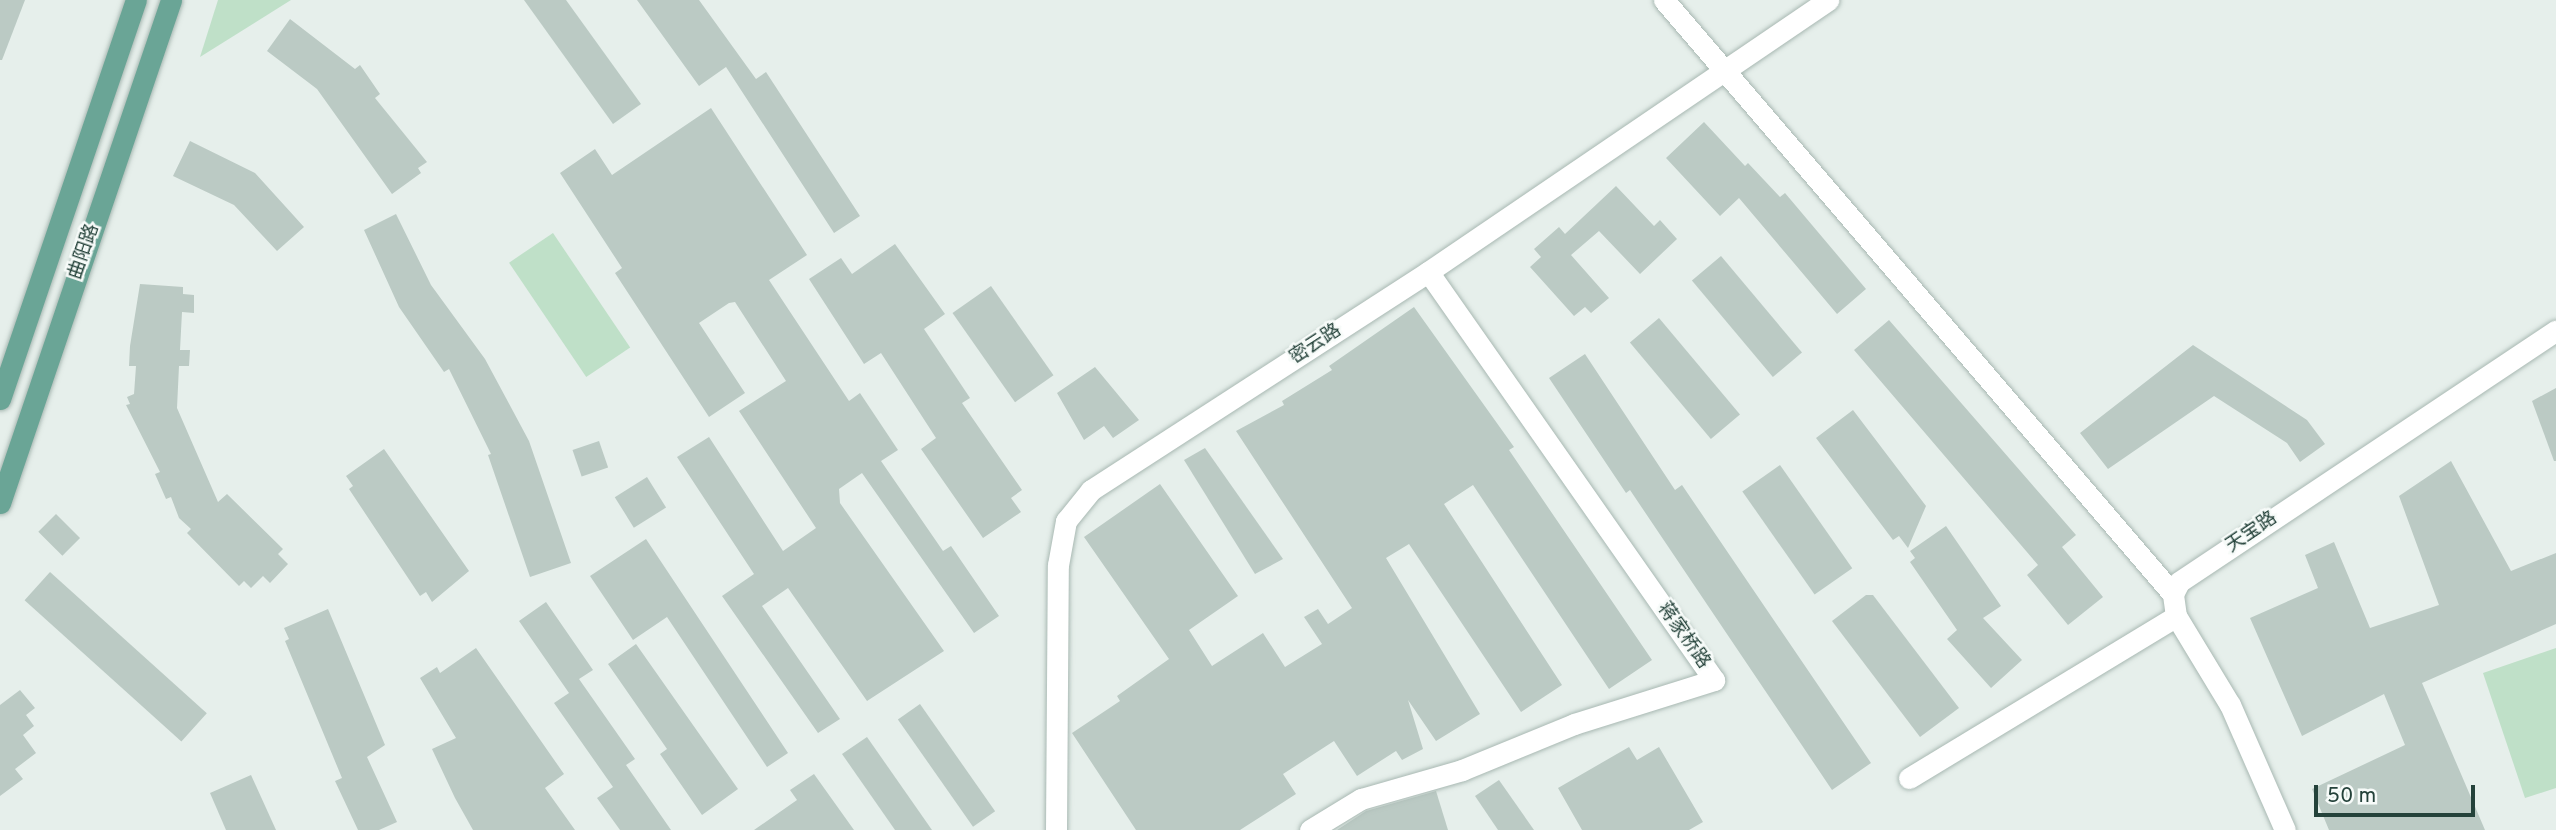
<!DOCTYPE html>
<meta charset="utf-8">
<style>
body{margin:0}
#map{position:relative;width:2556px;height:830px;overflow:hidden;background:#e6efeb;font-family:Overpass,"Noto Sans SC",sans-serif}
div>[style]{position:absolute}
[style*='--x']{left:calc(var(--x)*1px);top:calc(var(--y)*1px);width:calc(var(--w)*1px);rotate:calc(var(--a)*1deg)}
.green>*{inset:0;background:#bfe0c8;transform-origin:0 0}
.building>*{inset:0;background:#bbcac4;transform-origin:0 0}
.roads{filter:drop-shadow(0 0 2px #a8b8b2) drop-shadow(0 0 2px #a8b8b2)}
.minor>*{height:21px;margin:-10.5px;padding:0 10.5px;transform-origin:10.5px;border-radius:10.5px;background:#fff}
.major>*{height:21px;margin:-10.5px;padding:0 10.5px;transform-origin:10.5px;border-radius:10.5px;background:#6aa596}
span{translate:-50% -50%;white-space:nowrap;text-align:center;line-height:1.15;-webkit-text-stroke:5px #f7fbf9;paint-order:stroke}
.street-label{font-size:19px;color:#24423a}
.scale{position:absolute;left:2314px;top:785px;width:161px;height:32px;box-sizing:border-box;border:4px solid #24423a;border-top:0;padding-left:9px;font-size:21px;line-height:24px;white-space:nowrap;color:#24423a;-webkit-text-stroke:5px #f7fbf9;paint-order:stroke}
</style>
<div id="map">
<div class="green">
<div style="clip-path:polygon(218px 0,291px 0,200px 57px)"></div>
<div style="left:553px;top:233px;width:138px;height:53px;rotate:56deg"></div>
<div style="clip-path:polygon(2556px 648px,2556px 788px,2525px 798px,2483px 673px)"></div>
</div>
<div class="building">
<div style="clip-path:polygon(0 0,25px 0,2px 60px,0 60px)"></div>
<div style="clip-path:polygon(524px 0,566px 0,641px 104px,613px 124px)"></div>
<div style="clip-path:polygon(637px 0,699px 0,756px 79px,766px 72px,860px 216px,834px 233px,726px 67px,699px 86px)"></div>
<div style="clip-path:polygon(290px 19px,355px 69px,360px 65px,380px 94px,375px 98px,427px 162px,418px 168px,421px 173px,392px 194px,317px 89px,267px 51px)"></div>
<div style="clip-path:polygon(711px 108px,807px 255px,769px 280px,849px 401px,860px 393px,898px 450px,881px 461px,943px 551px,951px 546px,999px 616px,974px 633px,862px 473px,839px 489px,840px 503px,944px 651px,867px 701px,788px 588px,762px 606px,840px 719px,818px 733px,722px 596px,754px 574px,677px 457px,709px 437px,783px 551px,816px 528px,739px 411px,786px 381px,735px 302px,729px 303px,699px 323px,745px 393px,709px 417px,615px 273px,622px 268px,560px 173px,595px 149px,612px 175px)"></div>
<div style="clip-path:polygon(1704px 122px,1745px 166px,1748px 163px,1780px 197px,1785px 193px,1866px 289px,1837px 314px,1739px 198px,1720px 216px,1666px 158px)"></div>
<div style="clip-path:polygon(190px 141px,255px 173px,304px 227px,277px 251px,234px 205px,173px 176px)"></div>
<div style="clip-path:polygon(1616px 186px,1654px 226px,1660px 220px,1677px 239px,1640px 274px,1599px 231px,1571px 255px,1609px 298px,1591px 313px,1585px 307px,1574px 316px,1530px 267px,1541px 257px,1534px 249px,1559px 227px,1565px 234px)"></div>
<div style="clip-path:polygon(396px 214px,431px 285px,485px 359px,529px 441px,571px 563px,530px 577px,488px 455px,491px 454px,449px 369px,444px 372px,399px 307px,364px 230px)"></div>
<div style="clip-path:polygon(895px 244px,945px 314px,924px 329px,970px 398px,962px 403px,1022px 490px,1011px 498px,1021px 512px,983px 538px,921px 449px,936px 438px,881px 353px,864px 364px,809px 279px,841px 258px,852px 274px)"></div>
<div style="left:1721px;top:256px;width:126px;height:38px;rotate:50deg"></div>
<div style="clip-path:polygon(140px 284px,183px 287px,183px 294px,194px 295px,194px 313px,182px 312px,180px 350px,190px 350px,189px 366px,179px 366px,177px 408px,218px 502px,227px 494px,283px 549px,278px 554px,288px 564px,270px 583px,263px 576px,251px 588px,244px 581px,239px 586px,187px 533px,191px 529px,179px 518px,171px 497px,166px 499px,155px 474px,160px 472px,126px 405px,130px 404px,127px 397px,134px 394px,136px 366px,129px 366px,130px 346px)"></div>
<div style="left:991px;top:286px;width:109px;height:47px;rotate:55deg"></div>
<div style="clip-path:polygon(1414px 307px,1514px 447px,1509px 450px,1652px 660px,1609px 689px,1473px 485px,1444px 504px,1562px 685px,1521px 712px,1409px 544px,1386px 558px,1480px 714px,1436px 741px,1408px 700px,1423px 749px,1402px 760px,1396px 751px,1357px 776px,1334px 741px,1283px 774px,1296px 794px,1240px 830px,1136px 830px,1072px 733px,1120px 701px,1117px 696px,1169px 659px,1084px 537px,1160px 484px,1238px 596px,1189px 630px,1212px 666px,1263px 633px,1285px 667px,1322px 644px,1304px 617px,1318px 609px,1328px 624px,1352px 608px,1236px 431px,1284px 405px,1282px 401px,1332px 370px,1329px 366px)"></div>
<div style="left:1659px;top:318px;width:126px;height:38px;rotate:50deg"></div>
<div style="clip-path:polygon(1889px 320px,2076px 535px,2062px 547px,2103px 597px,2068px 625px,2027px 575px,2038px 565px,1854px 350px)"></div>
<div style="clip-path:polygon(2193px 345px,2307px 420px,2325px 444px,2300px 462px,2287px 443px,2214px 396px,2108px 469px,2080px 433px)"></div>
<div style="clip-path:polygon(1585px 354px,1675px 490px,1682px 485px,1871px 763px,1832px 790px,1630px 490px,1626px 493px,1549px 378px)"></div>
<div style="clip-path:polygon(1095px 367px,1139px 420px,1113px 438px,1104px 426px,1084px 440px,1057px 393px)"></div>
<div style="clip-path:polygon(2556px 388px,2556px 461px,2554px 461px,2532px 401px)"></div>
<div style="clip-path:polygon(1853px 410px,1926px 506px,1908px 548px,1899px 536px,1893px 540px,1816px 438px)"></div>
<div style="left:599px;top:441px;width:28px;height:28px;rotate:71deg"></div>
<div style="clip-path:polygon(1205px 448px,1283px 559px,1255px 574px,1184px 460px)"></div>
<div style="clip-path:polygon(384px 449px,469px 571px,432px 602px,426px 592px,420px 596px,349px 489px,353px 486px,346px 476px)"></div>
<div style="clip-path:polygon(2451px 461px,2511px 571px,2556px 553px,2556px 624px,2422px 683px,2485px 830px,2329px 830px,2312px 789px,2405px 745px,2384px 694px,2302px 736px,2250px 618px,2318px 588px,2305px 555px,2334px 542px,2370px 628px,2439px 605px,2399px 496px)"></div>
<div style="left:1780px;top:465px;width:126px;height:46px;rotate:55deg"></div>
<div style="left:647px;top:477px;width:36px;height:38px;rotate:58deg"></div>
<div style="left:56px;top:514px;width:34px;height:25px;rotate:45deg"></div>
<div style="clip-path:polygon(1946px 526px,2001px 606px,1983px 618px,2022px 660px,1991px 688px,1947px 639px,1957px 630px,1910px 562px,1915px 558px,1910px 551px)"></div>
<div style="clip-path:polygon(646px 539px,788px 753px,767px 767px,667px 617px,633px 640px,590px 576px)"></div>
<div style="left:50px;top:572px;width:211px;height:38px;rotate:42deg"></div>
<div style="clip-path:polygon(1866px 595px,1873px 595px,1959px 708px,1920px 737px,1832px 621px)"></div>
<div style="clip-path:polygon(546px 602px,593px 670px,579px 679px,635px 759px,626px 765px,671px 830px,620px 830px,597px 798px,613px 787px,554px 703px,569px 693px,519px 621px)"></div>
<div style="clip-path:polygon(328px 609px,385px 745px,367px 757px,397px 822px,379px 830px,358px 830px,335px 781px,342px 778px,285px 641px,289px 639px,284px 628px)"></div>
<div style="clip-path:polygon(636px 644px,738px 789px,702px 815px,660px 754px,667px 749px,608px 664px)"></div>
<div style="clip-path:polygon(476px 648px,564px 774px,545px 788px,575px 830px,473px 830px,455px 798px,432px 749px,456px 738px,420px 678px,437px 667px,440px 673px)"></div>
<div style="clip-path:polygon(20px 690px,35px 708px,26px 715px,34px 726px,23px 735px,36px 753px,15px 769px,23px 779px,0 796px,0 705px)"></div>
<div style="left:920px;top:704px;width:131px;height:27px;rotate:55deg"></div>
<div style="clip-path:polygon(867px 737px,932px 830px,895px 830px,842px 754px)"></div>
<div style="clip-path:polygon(1629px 747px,1637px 760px,1659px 747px,1703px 822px,1689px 830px,1582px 830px,1558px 788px)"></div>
<div style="clip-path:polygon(814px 774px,854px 830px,754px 830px,797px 800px,790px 790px)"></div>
<div style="clip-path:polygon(251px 775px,276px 830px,226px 830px,210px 793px)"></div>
<div style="clip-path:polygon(1499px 780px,1534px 830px,1498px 830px,1475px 796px)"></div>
<div style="clip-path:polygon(1436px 791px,1448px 830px,1337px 830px,1366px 811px)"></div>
</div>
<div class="roads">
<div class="minor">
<div style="--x:1664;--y:0;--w:782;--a:49.41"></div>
<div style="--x:1909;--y:778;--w:312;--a:-31.2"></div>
<div style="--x:1056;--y:830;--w:265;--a:-89.6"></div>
<div style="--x:1058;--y:565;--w:45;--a:-79.7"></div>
<div style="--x:1066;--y:521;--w:40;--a:-51"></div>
<div style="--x:1091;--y:490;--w:401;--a:-32.9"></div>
<div style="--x:1428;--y:272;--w:484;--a:-34.2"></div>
<div style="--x:1310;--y:830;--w:60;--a:-31.3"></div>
<div style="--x:1361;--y:799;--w:105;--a:-16"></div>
<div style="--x:1462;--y:770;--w:121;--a:-22.3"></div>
<div style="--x:1574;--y:724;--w:147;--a:-17.4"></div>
<div style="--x:1714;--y:680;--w:498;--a:-125"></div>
<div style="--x:2285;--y:830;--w:137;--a:-113.7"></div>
<div style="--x:2230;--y:705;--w:104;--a:-121.2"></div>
<div style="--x:2176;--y:616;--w:22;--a:-98"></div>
<div style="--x:2173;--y:594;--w:13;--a:-63"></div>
<div style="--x:2179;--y:582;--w:453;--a:-33.7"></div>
</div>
<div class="major">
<div style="--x:0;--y:399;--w:422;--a:-71.2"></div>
<div style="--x:0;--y:503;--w:531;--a:-71.22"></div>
</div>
</div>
<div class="street-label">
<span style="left:85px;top:252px;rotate:-71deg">曲阳路</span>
<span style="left:1316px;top:345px;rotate:-33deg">密云路</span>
<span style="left:2252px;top:533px;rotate:-34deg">天宝路</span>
<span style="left:1683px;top:636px;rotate:55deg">蒋家桥路</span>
</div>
<div class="scale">50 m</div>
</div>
